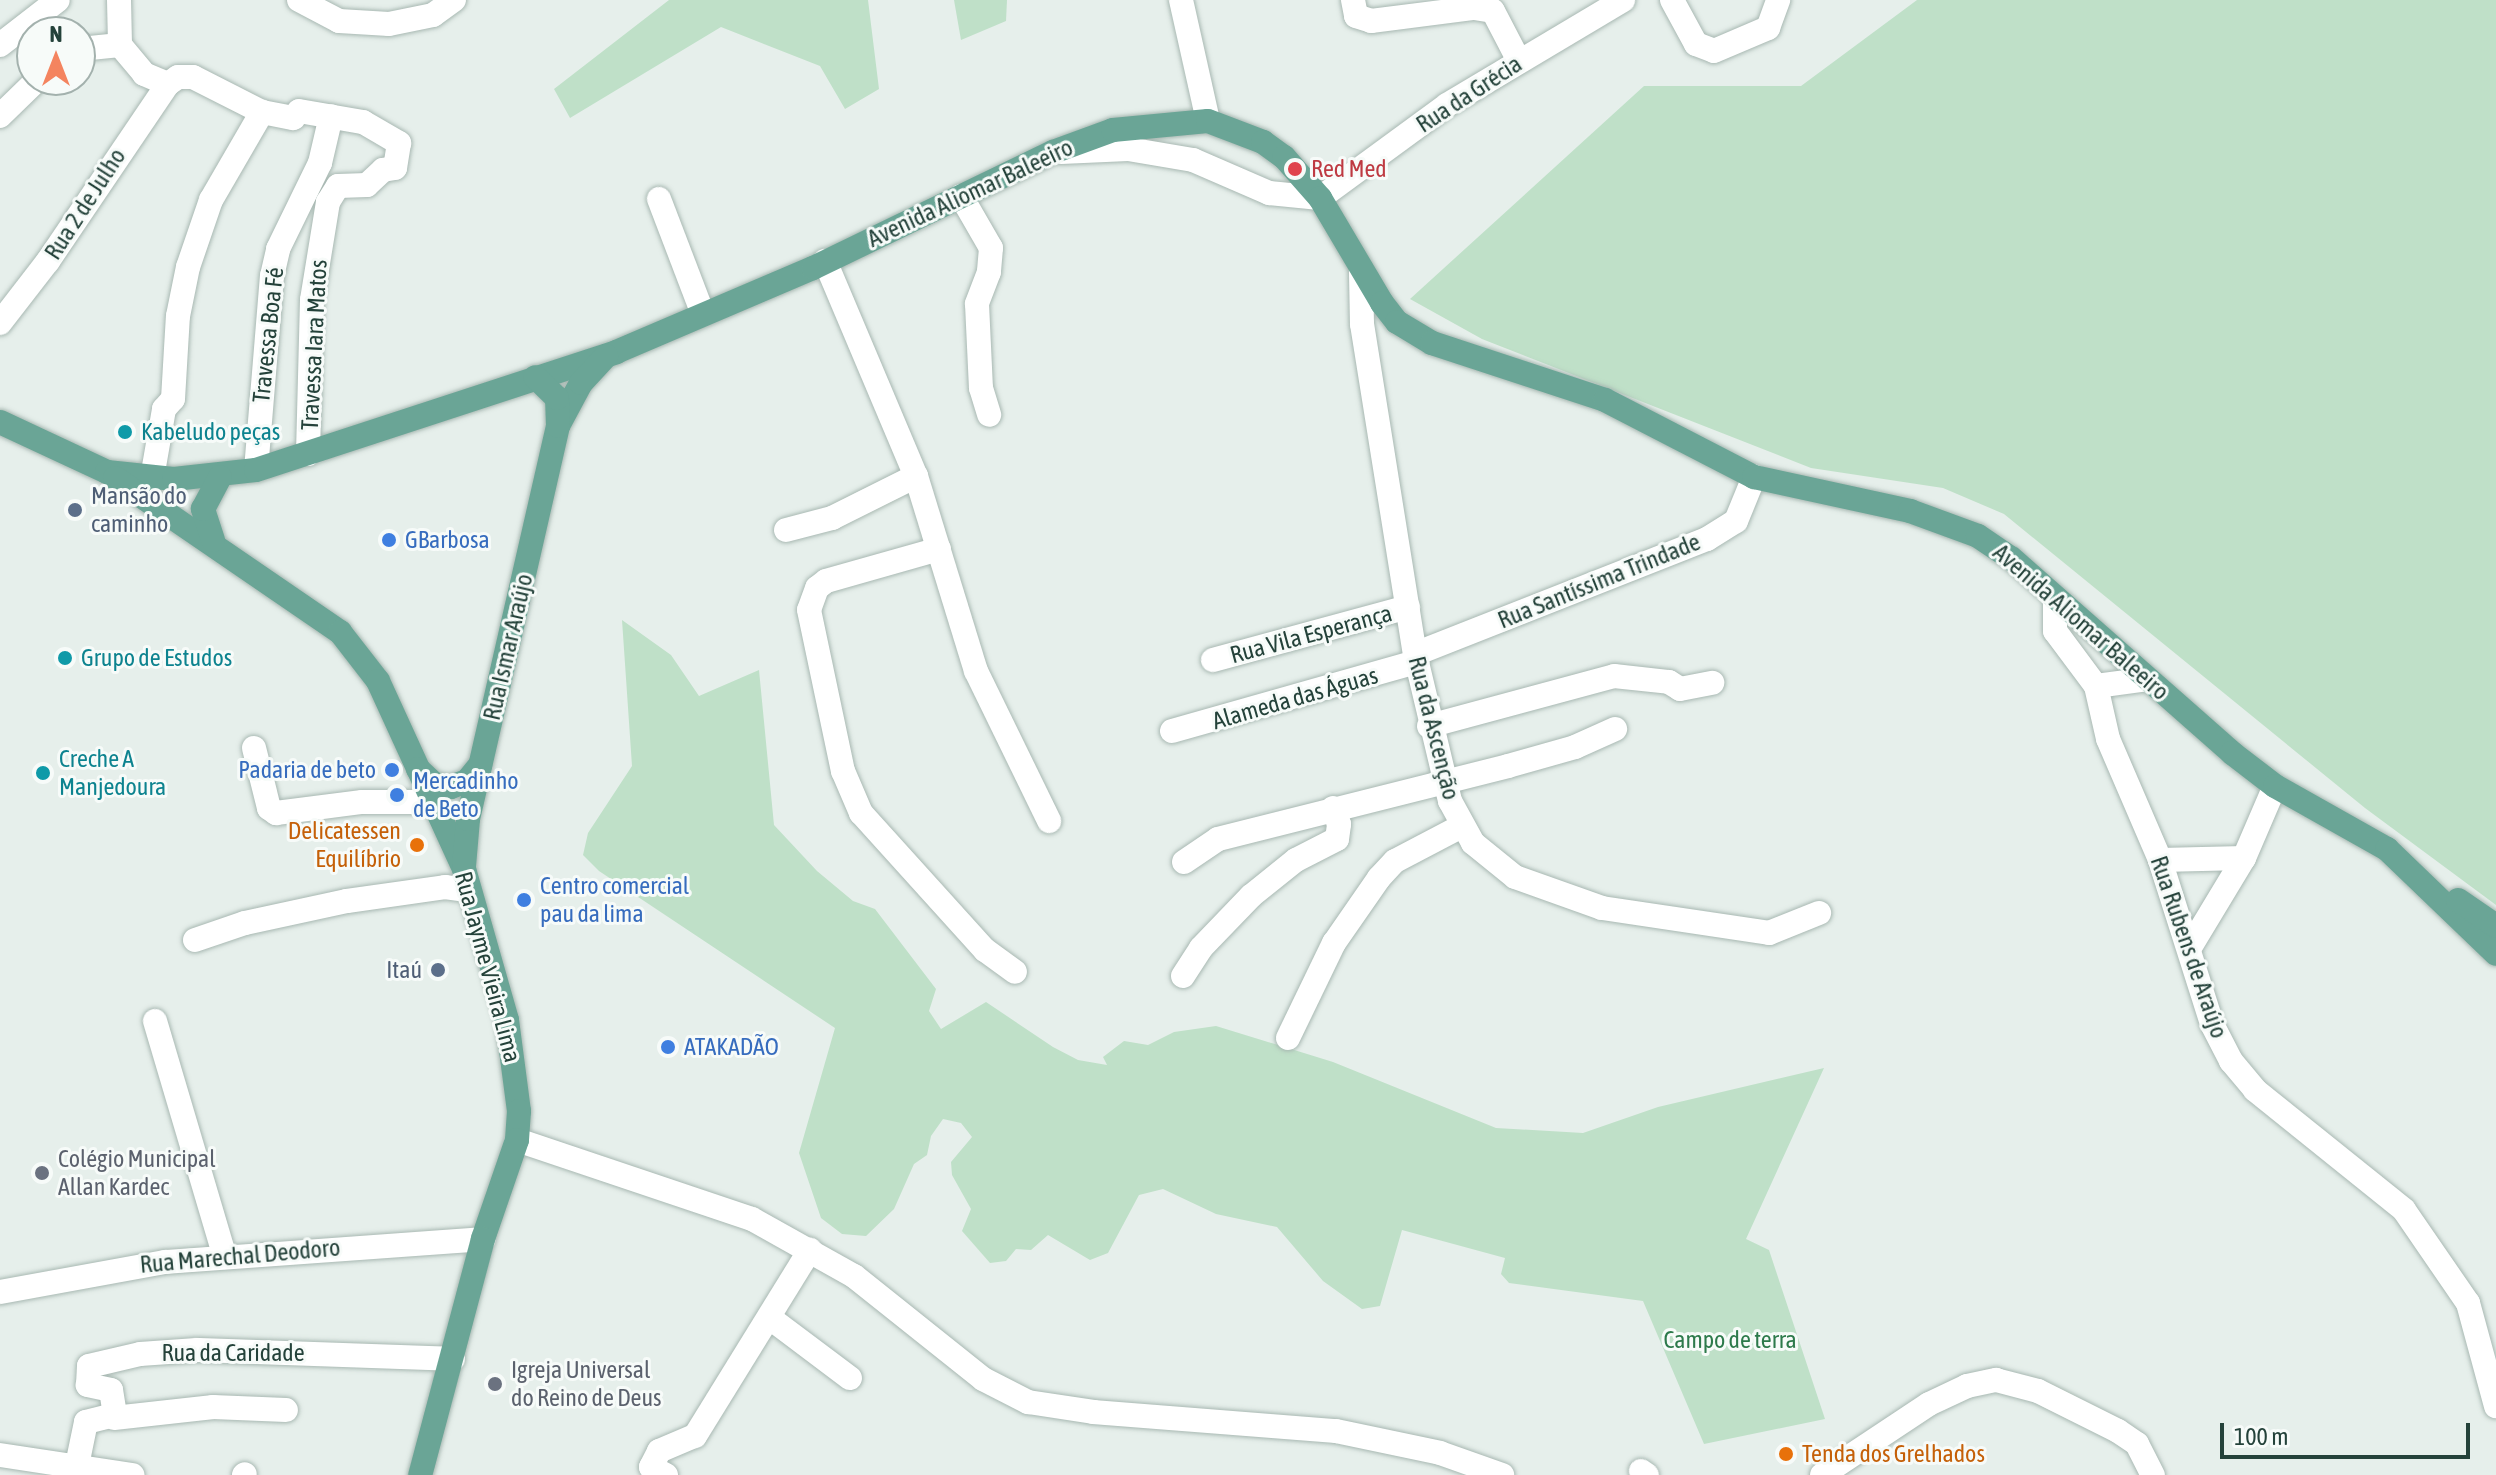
<!DOCTYPE html>
<meta charset="utf-8">
<style>
body{margin:0}
#map{position:relative;width:2496px;height:1475px;overflow:hidden;background:#e6efeb;font-family:"Asap Condensed",sans-serif}
div>[style]{position:absolute}
[style*='--x']{left:calc(var(--x)*1px);top:calc(var(--y)*1px);width:calc(var(--w)*1px);rotate:calc(var(--a)*1deg)}
.green>*{inset:0;background:#bfe0c8}
.roads{filter:drop-shadow(0 0 2px #a8b8b2) drop-shadow(0 0 2px #a8b8b2)}
.minor>*{height:24px;margin:-12px;padding:0 12px;transform-origin:12px;border-radius:12px;background:#fff}
.major>*{height:24px;margin:-12px;padding:0 12px;transform-origin:12px;border-radius:12px;background:#6aa596}
.dots>*{width:22px;height:22px;translate:-50% -50%;box-sizing:border-box;border:4px solid #f7fbf9;border-radius:50%}
span{translate:-50% -50%;white-space:nowrap;text-align:center;line-height:1.15;-webkit-text-stroke:6px #f7fbf9;paint-order:stroke}
.street-label{font-size:24px;color:#24423a}
.health-label{font-size:24px;color:#be3a42}
.left{translate:0 -50%;text-align:left}
.culture-label{font-size:24px;color:#0d838f}
.service-label{font-size:24px;color:#4e5e75}
.right{translate:-100% -50%;text-align:right}
.shop-label{font-size:24px;color:#366cbe}
.food-label{font-size:24px;color:#c56008}
.worship-label{font-size:24px;color:#5b616d}
.park-label{font-size:24px;color:#2d7a4b}
.north{position:absolute;left:16px;top:16px;width:80px;height:80px;box-sizing:border-box;background:#f7fbf9;border:2px solid #a3b1ad;border-radius:50%;rotate:0deg;font-size:22px;font-weight:700;line-height:32px;text-align:center;color:#24423a}
.north::after{content:'';display:block;margin:auto;width:28px;height:36px;background:#f4845f;clip-path:polygon(50% 0,100% 100%,50% 72%,0 100%)}
.scale{position:absolute;left:2220px;top:1423px;width:250px;height:36px;box-sizing:border-box;border:4px solid #24423a;border-top:0;padding-left:10px;font-size:24px;line-height:28px;white-space:nowrap;color:#24423a;-webkit-text-stroke:6px #f7fbf9;paint-order:stroke}
</style>
<div id="map">
<div class="green">
<div style="clip-path:polygon(669px 0,868px 0,879px 89px,845px 109px,820px 66px,721px 27px,570px 118px,554px 89px)"></div>
<div style="clip-path:polygon(954px 0,1007px 0,1006px 21px,961px 40px)"></div>
<div style="clip-path:polygon(1917px 0,2496px 0,2496px 905px,2365px 808px,2004px 514px,1943px 488px,1811px 468px,1482px 339px,1410px 299px,1644px 86px,1801px 86px)"></div>
<div style="clip-path:polygon(622px 620px,671px 655px,699px 696px,759px 670px,774px 825px,817px 871px,853px 901px,875px 909px,936px 989px,929px 1011px,941px 1029px,986px 1002px,1053px 1047px,1078px 1060px,1107px 1065px,1103px 1057px,1124px 1041px,1148px 1045px,1174px 1032px,1216px 1026px,1333px 1062px,1496px 1128px,1583px 1133px,1658px 1107px,1824px 1068px,1746px 1239px,1769px 1250px,1825px 1419px,1704px 1444px,1643px 1301px,1509px 1283px,1501px 1274px,1505px 1258px,1402px 1230px,1380px 1306px,1362px 1309px,1323px 1281px,1277px 1227px,1216px 1214px,1163px 1189px,1139px 1195px,1108px 1253px,1090px 1260px,1048px 1235px,1031px 1250px,1016px 1249px,1006px 1261px,990px 1263px,962px 1231px,971px 1209px,952px 1175px,951px 1162px,972px 1137px,961px 1123px,943px 1119px,931px 1136px,927px 1155px,914px 1164px,894px 1209px,866px 1236px,842px 1234px,821px 1218px,799px 1153px,835px 1028px,599px 871px,583px 855px,588px 833px,632px 766px)"></div>
</div>
<div class="roads">
<div class="minor">
<div style="--x:119;--y:0;--w:45;--a:88.7"></div>
<div style="--x:299;--y:0;--w:45;--a:27.7"></div>
<div style="--x:339;--y:21;--w:50;--a:3.4"></div>
<div style="--x:389;--y:24;--w:45;--a:-11.6"></div>
<div style="--x:433;--y:15;--w:26;--a:-36"></div>
<div style="--x:1181;--y:0;--w:124;--a:77.4"></div>
<div style="--x:1353;--y:0;--w:16;--a:79"></div>
<div style="--x:1356;--y:16;--w:16;--a:18"></div>
<div style="--x:1371;--y:21;--w:104;--a:-7.2"></div>
<div style="--x:1474;--y:8;--w:19;--a:9"></div>
<div style="--x:1493;--y:11;--w:56;--a:62.5"></div>
<div style="--x:1672;--y:0;--w:50;--a:61.4"></div>
<div style="--x:1696;--y:44;--w:19;--a:21"></div>
<div style="--x:1714;--y:51;--w:59;--a:-23.1"></div>
<div style="--x:1768;--y:28;--w:30;--a:-70"></div>
<div style="--x:0;--y:45;--w:73;--a:-37.8"></div>
<div style="--x:120;--y:45;--w:38;--a:50"></div>
<div style="--x:144;--y:74;--w:26;--a:23"></div>
<div style="--x:168;--y:84;--w:12;--a:-35"></div>
<div style="--x:178;--y:77;--w:15;--a:0"></div>
<div style="--x:193;--y:77;--w:77;--a:26.9"></div>
<div style="--x:262;--y:112;--w:32;--a:11"></div>
<div style="--x:293;--y:118;--w:9;--a:-49"></div>
<div style="--x:299;--y:111;--w:65;--a:9.8"></div>
<div style="--x:363;--y:122;--w:42;--a:30.3"></div>
<div style="--x:399;--y:143;--w:25;--a:99"></div>
<div style="--x:395;--y:168;--w:12;--a:171"></div>
<div style="--x:383;--y:170;--w:22;--a:137"></div>
<div style="--x:367;--y:185;--w:29;--a:178"></div>
<div style="--x:338;--y:186;--w:19;--a:122"></div>
<div style="--x:328;--y:202;--w:99;--a:99.3"></div>
<div style="--x:312;--y:300;--w:154;--a:91.5"></div>
<div style="--x:80;--y:49;--w:40;--a:-5.7"></div>
<div style="--x:0;--y:116;--w:52;--a:-44.2"></div>
<div style="--x:1061;--y:152;--w:67;--a:-2.6"></div>
<div style="--x:1128;--y:149;--w:66;--a:9.6"></div>
<div style="--x:1193;--y:160;--w:83;--a:23.5"></div>
<div style="--x:1269;--y:193;--w:51;--a:5.6"></div>
<div style="--x:1320;--y:198;--w:157;--a:-36.2"></div>
<div style="--x:1447;--y:105;--w:205;--a:-30.8"></div>
<div style="--x:961;--y:196;--w:60;--a:60"></div>
<div style="--x:991;--y:248;--w:24;--a:95"></div>
<div style="--x:989;--y:272;--w:34;--a:111"></div>
<div style="--x:977;--y:304;--w:84;--a:87.3"></div>
<div style="--x:981;--y:388;--w:28;--a:73"></div>
<div style="--x:659;--y:199;--w:123;--a:69.1"></div>
<div style="--x:825;--y:261;--w:233;--a:67.1"></div>
<div style="--x:916;--y:476;--w:204;--a:72.9"></div>
<div style="--x:976;--y:671;--w:167;--a:64"></div>
<div style="--x:1361;--y:273;--w:51;--a:88.9"></div>
<div style="--x:1362;--y:324;--w:334;--a:80.9"></div>
<div style="--x:1415;--y:654;--w:151;--a:76.6"></div>
<div style="--x:1450;--y:801;--w:48;--a:61.3"></div>
<div style="--x:1473;--y:843;--w:54;--a:39"></div>
<div style="--x:1515;--y:877;--w:92;--a:19.6"></div>
<div style="--x:1602;--y:908;--w:169;--a:8.5"></div>
<div style="--x:1769;--y:933;--w:54;--a:-21.8"></div>
<div style="--x:0;--y:323;--w:78;--a:-52.3"></div>
<div style="--x:48;--y:261;--w:214;--a:-55.9"></div>
<div style="--x:256;--y:470;--w:195;--a:-85.3"></div>
<div style="--x:272;--y:276;--w:28;--a:-77"></div>
<div style="--x:278;--y:249;--w:96;--a:-64"></div>
<div style="--x:320;--y:163;--w:48;--a:-76.8"></div>
<div style="--x:152;--y:478;--w:70;--a:-80.1"></div>
<div style="--x:164;--y:409;--w:13;--a:-48"></div>
<div style="--x:173;--y:399;--w:83;--a:-86.6"></div>
<div style="--x:178;--y:316;--w:50;--a:-78.5"></div>
<div style="--x:188;--y:267;--w:71;--a:-71.1"></div>
<div style="--x:211;--y:200;--w:102;--a:-59.9"></div>
<div style="--x:786;--y:530;--w:48;--a:-14.6"></div>
<div style="--x:832;--y:518;--w:94;--a:-26.6"></div>
<div style="--x:939;--y:549;--w:117;--a:164.2"></div>
<div style="--x:826;--y:581;--w:11;--a:142"></div>
<div style="--x:817;--y:588;--w:23;--a:110"></div>
<div style="--x:809;--y:610;--w:165;--a:78.1"></div>
<div style="--x:843;--y:771;--w:46;--a:66.8"></div>
<div style="--x:861;--y:813;--w:185;--a:47.9"></div>
<div style="--x:985;--y:950;--w:37;--a:36"></div>
<div style="--x:2055;--y:599;--w:32;--a:90"></div>
<div style="--x:2055;--y:631;--w:69;--a:53.3"></div>
<div style="--x:2096;--y:686;--w:54;--a:77.2"></div>
<div style="--x:2108;--y:739;--w:132;--a:66.7"></div>
<div style="--x:2160;--y:860;--w:172;--a:72.4"></div>
<div style="--x:2212;--y:1024;--w:42;--a:62.8"></div>
<div style="--x:2231;--y:1061;--w:38;--a:50"></div>
<div style="--x:2255;--y:1090;--w:191;--a:38.8"></div>
<div style="--x:2404;--y:1210;--w:113;--a:55.5"></div>
<div style="--x:2468;--y:1303;--w:107;--a:74.8"></div>
<div style="--x:1415;--y:654;--w:314;--a:-21.5"></div>
<div style="--x:1707;--y:539;--w:34;--a:-32"></div>
<div style="--x:1736;--y:521;--w:48;--a:-67.8"></div>
<div style="--x:1213;--y:660;--w:202;--a:-15.2"></div>
<div style="--x:2096;--y:686;--w:52;--a:-7.7"></div>
<div style="--x:1429;--y:726;--w:192;--a:-15.1"></div>
<div style="--x:1614;--y:676;--w:55;--a:6.2"></div>
<div style="--x:1669;--y:682;--w:13;--a:32"></div>
<div style="--x:1680;--y:689;--w:33;--a:-11"></div>
<div style="--x:1172;--y:731;--w:254;--a:-15.8"></div>
<div style="--x:254;--y:748;--w:62;--a:76"></div>
<div style="--x:269;--y:808;--w:9;--a:36"></div>
<div style="--x:276;--y:813;--w:87;--a:-7.3"></div>
<div style="--x:362;--y:802;--w:68;--a:0"></div>
<div style="--x:2160;--y:860;--w:84;--a:-1.4"></div>
<div style="--x:1184;--y:862;--w:41;--a:-34.1"></div>
<div style="--x:1218;--y:839;--w:299;--a:-14.1"></div>
<div style="--x:1508;--y:766;--w:70;--a:-15.8"></div>
<div style="--x:1575;--y:747;--w:44;--a:-24.2"></div>
<div style="--x:195;--y:940;--w:53;--a:-18.8"></div>
<div style="--x:245;--y:923;--w:104;--a:-12.2"></div>
<div style="--x:347;--y:901;--w:99;--a:-8.1"></div>
<div style="--x:445;--y:887;--w:22;--a:8"></div>
<div style="--x:2189;--y:949;--w:106;--a:-58.9"></div>
<div style="--x:2244;--y:858;--w:78;--a:-66.7"></div>
<div style="--x:1183;--y:976;--w:33;--a:-57"></div>
<div style="--x:1201;--y:948;--w:72;--a:-46.1"></div>
<div style="--x:1251;--y:896;--w:58;--a:-38.7"></div>
<div style="--x:1296;--y:860;--w:46;--a:-27.1"></div>
<div style="--x:1337;--y:839;--w:15;--a:-82"></div>
<div style="--x:1339;--y:824;--w:17;--a:-111"></div>
<div style="--x:155;--y:1021;--w:246;--a:73.5"></div>
<div style="--x:1288;--y:1038;--w:106;--a:-64.2"></div>
<div style="--x:1334;--y:943;--w:79;--a:-55.3"></div>
<div style="--x:1379;--y:878;--w:23;--a:-47"></div>
<div style="--x:1395;--y:861;--w:76;--a:-27.6"></div>
<div style="--x:517;--y:1140;--w:248;--a:18.6"></div>
<div style="--x:752;--y:1219;--w:117;--a:29.2"></div>
<div style="--x:854;--y:1276;--w:165;--a:38.6"></div>
<div style="--x:983;--y:1379;--w:51;--a:27.1"></div>
<div style="--x:1028;--y:1402;--w:66;--a:8.7"></div>
<div style="--x:1093;--y:1412;--w:244;--a:4.5"></div>
<div style="--x:1336;--y:1431;--w:106;--a:11.9"></div>
<div style="--x:1440;--y:1453;--w:66;--a:19.5"></div>
<div style="--x:0;--y:1292;--w:168;--a:-10.3"></div>
<div style="--x:165;--y:1262;--w:319;--a:-4.1"></div>
<div style="--x:770;--y:1318;--w:100;--a:36.9"></div>
<div style="--x:114;--y:1418;--w:100;--a:-6.3"></div>
<div style="--x:213;--y:1407;--w:73;--a:2.4"></div>
<div style="--x:0;--y:1455;--w:134;--a:8.6"></div>
<div style="--x:1641;--y:1471;--w:7;--a:34"></div>
<div style="--x:75;--y:1475;--w:54;--a:-78.3"></div>
<div style="--x:86;--y:1422;--w:30;--a:-14"></div>
<div style="--x:115;--y:1415;--w:25;--a:-99"></div>
<div style="--x:111;--y:1390;--w:24;--a:-168"></div>
<div style="--x:88;--y:1385;--w:19;--a:-87"></div>
<div style="--x:89;--y:1366;--w:52;--a:-13.2"></div>
<div style="--x:140;--y:1354;--w:57;--a:-4"></div>
<div style="--x:197;--y:1350;--w:256;--a:2"></div>
<div style="--x:244;--y:1475;--w:1;--a:-45"></div>
<div style="--x:666;--y:1475;--w:17;--a:-152"></div>
<div style="--x:651;--y:1467;--w:18;--a:-63"></div>
<div style="--x:659;--y:1451;--w:39;--a:-23"></div>
<div style="--x:695;--y:1436;--w:219;--a:-58.3"></div>
<div style="--x:1822;--y:1475;--w:128;--a:-33.6"></div>
<div style="--x:1929;--y:1404;--w:42;--a:-25.3"></div>
<div style="--x:1967;--y:1386;--w:30;--a:-12"></div>
<div style="--x:1996;--y:1380;--w:43;--a:14.7"></div>
<div style="--x:2038;--y:1391;--w:89;--a:26.6"></div>
<div style="--x:2118;--y:1431;--w:23;--a:34"></div>
<div style="--x:2137;--y:1444;--w:35;--a:63"></div>
</div>
<div class="major">
<div style="--x:0;--y:422;--w:118;--a:25"></div>
<div style="--x:107;--y:472;--w:67;--a:6"></div>
<div style="--x:174;--y:479;--w:82;--a:-6.3"></div>
<div style="--x:256;--y:470;--w:379;--a:-18.1"></div>
<div style="--x:616;--y:352;--w:214;--a:-23.1"></div>
<div style="--x:813;--y:268;--w:267;--a:-25.8"></div>
<div style="--x:1053;--y:152;--w:64;--a:-20.1"></div>
<div style="--x:1113;--y:130;--w:95;--a:-5.4"></div>
<div style="--x:1208;--y:121;--w:59;--a:20.9"></div>
<div style="--x:1263;--y:142;--w:26;--a:36"></div>
<div style="--x:1284;--y:157;--w:55;--a:48.7"></div>
<div style="--x:1320;--y:198;--w:122;--a:59.4"></div>
<div style="--x:1382;--y:303;--w:24;--a:52"></div>
<div style="--x:1397;--y:322;--w:41;--a:31"></div>
<div style="--x:1432;--y:343;--w:182;--a:18.2"></div>
<div style="--x:1605;--y:400;--w:168;--a:27.3"></div>
<div style="--x:1754;--y:477;--w:160;--a:12.3"></div>
<div style="--x:1910;--y:511;--w:72;--a:20.2"></div>
<div style="--x:1978;--y:536;--w:40;--a:34"></div>
<div style="--x:2011;--y:558;--w:295;--a:41.4"></div>
<div style="--x:2232;--y:753;--w:54;--a:37.5"></div>
<div style="--x:2275;--y:786;--w:129;--a:29.4"></div>
<div style="--x:2387;--y:849;--w:151;--a:43.9"></div>
<div style="--x:559;--y:424;--w:47;--a:-61.8"></div>
<div style="--x:581;--y:383;--w:37;--a:-47"></div>
<div style="--x:115;--y:478;--w:273;--a:34.4"></div>
<div style="--x:340;--y:632;--w:62;--a:52.2"></div>
<div style="--x:378;--y:681;--w:207;--a:65.4"></div>
<div style="--x:464;--y:869;--w:157;--a:74.1"></div>
<div style="--x:507;--y:1020;--w:92;--a:82.5"></div>
<div style="--x:519;--y:1111;--w:29;--a:94"></div>
<div style="--x:517;--y:1140;--w:105;--a:109"></div>
<div style="--x:483;--y:1239;--w:244;--a:104.9"></div>
<div style="--x:213;--y:540;--w:33;--a:-108"></div>
<div style="--x:203;--y:509;--w:36;--a:-62"></div>
<div style="--x:418;--y:769;--w:22;--a:43"></div>
<div style="--x:434;--y:784;--w:17;--a:10"></div>
<div style="--x:451;--y:787;--w:17;--a:-21"></div>
<div style="--x:467;--y:781;--w:21;--a:-51"></div>
<div style="--x:464;--y:866;--w:47;--a:-85.1"></div>
<div style="--x:468;--y:819;--w:403;--a:-77.1"></div>
<div style="--x:558;--y:426;--w:28;--a:-92"></div>
<div style="--x:557;--y:398;--w:30;--a:-136"></div>
<div style="--x:2458;--y:900;--w:46;--a:34.4"></div>
</div>
</div>
<div class="dots">
<div style="left:1295px;top:169px;background:#e0444e"></div>
<div style="left:125px;top:432px;background:#0f9aa8"></div>
<div style="left:75px;top:510px;background:#5c6f8a"></div>
<div style="left:389px;top:540px;background:#3f7fe0"></div>
<div style="left:65px;top:658px;background:#0f9aa8"></div>
<div style="left:392px;top:770px;background:#3f7fe0"></div>
<div style="left:43px;top:773px;background:#0f9aa8"></div>
<div style="left:397px;top:795px;background:#3f7fe0"></div>
<div style="left:417px;top:845px;background:#e8710a"></div>
<div style="left:524px;top:900px;background:#3f7fe0"></div>
<div style="left:438px;top:970px;background:#5c6f8a"></div>
<div style="left:668px;top:1047px;background:#3f7fe0"></div>
<div style="left:42px;top:1173px;background:#6b7280"></div>
<div style="left:495px;top:1384px;background:#6b7280"></div>
<div style="left:1786px;top:1454px;background:#e8710a"></div>
</div>
<div class="street-label">
<span style="left:1469px;top:94px;rotate:-33deg">Rua da Grécia</span>
<span style="left:970px;top:193px;rotate:-25deg">Avenida Aliomar Baleeiro</span>
<span style="left:85px;top:204px;rotate:-57deg">Rua 2 de Julho</span>
<span style="left:268px;top:335px;rotate:-84deg">Travessa Boa Fé</span>
<span style="left:314px;top:345px;rotate:-87deg">Travessa Iara Matos</span>
<span style="left:1599px;top:581px;rotate:-22deg">Rua Santíssima Trindade</span>
<span style="left:2081px;top:622px;rotate:41deg">Avenida Aliomar Baleeiro</span>
<span style="left:1311px;top:634px;rotate:-15deg">Rua Vila Esperança</span>
<span style="left:508px;top:647px;rotate:-77deg">Rua Ismar Araújo</span>
<span style="left:1295px;top:698px;rotate:-16deg">Alameda das Águas</span>
<span style="left:1434px;top:728px;rotate:76deg">Rua da Ascenção</span>
<span style="left:2189px;top:947px;rotate:71deg">Rua Rubens de Araújo</span>
<span style="left:488px;top:967px;rotate:75deg">Rua Jayme Vieira Lima</span>
<span style="left:240px;top:1256px;rotate:-5deg">Rua Marechal Deodoro</span>
<span style="left:233px;top:1353px">Rua da Caridade</span>
</div>
<div class="health-label">
<span class="left" style="left:1311px;top:169px">Red Med</span>
</div>
<div class="culture-label">
<span class="left" style="left:141px;top:432px">Kabeludo peças</span>
<span class="left" style="left:81px;top:658px">Grupo de Estudos</span>
<span class="left" style="left:59px;top:773px">Creche A<br>Manjedoura</span>
</div>
<div class="service-label">
<span class="left" style="left:91px;top:510px">Mansão do<br>caminho</span>
<span class="right" style="left:422px;top:970px">Itaú</span>
</div>
<div class="shop-label">
<span class="left" style="left:405px;top:540px">GBarbosa</span>
<span class="right" style="left:376px;top:770px">Padaria de beto</span>
<span class="left" style="left:413px;top:795px">Mercadinho<br>de Beto</span>
<span class="left" style="left:540px;top:900px">Centro comercial<br>pau da lima</span>
<span class="left" style="left:684px;top:1047px">ATAKADÃO</span>
</div>
<div class="food-label">
<span class="right" style="left:401px;top:845px">Delicatessen<br>Equilíbrio</span>
<span class="left" style="left:1802px;top:1454px">Tenda dos Grelhados</span>
</div>
<div class="worship-label">
<span class="left" style="left:58px;top:1173px">Colégio Municipal<br>Allan Kardec</span>
<span class="left" style="left:511px;top:1384px">Igreja Universal<br>do Reino de Deus</span>
</div>
<div class="park-label">
<span style="left:1730px;top:1340px">Campo de terra</span>
</div>
<div class="north">N</div>
<div class="scale">100 m</div>
</div>
